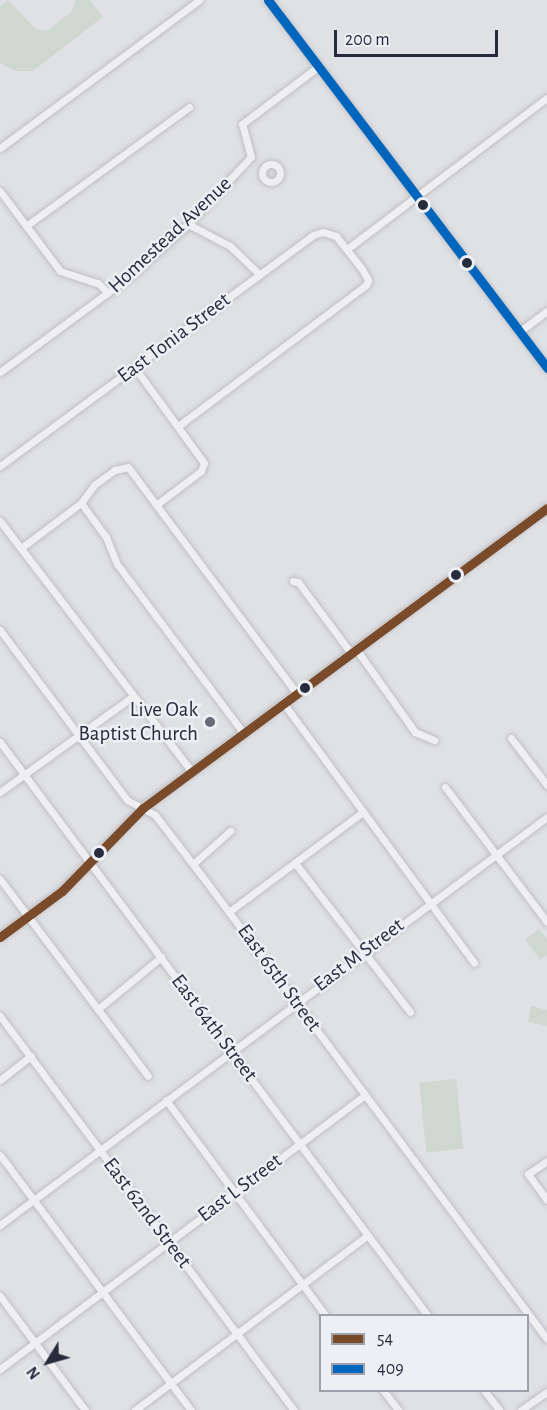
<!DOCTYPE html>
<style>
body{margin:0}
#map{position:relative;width:547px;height:1410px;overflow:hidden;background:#e0e1e5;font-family:"Alegreya Sans",sans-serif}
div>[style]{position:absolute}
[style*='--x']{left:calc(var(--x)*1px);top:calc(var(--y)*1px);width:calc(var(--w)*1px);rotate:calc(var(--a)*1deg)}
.green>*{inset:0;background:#cfd8d0;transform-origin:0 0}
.roads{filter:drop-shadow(0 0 2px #bebfc3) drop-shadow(0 0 2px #bebfc3)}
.minor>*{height:7px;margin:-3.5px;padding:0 3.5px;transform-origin:3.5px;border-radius:3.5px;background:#efeff1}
.minor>.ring{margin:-3.5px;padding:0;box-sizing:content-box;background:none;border:7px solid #efeff1;border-radius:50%}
.major>*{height:8px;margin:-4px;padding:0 4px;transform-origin:4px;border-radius:4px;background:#f4f4f5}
.bus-1>*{height:9px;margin:-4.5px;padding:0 4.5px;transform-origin:4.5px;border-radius:4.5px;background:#7a4b2a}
.bus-2>*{height:9px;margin:-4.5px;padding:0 4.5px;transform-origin:4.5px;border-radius:4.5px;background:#0065bd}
.dots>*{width:16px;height:16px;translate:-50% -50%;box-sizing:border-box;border:3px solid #edeff5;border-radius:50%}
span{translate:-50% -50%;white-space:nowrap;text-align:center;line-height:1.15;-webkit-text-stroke:5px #edeff5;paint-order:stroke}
.street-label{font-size:21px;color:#272c3d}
.poi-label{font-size:21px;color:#272c3d}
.right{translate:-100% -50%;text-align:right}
.legend{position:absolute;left:319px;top:1314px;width:210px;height:78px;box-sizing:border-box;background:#edeff5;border:2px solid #9ea1ab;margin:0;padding:8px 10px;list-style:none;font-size:18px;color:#272c3d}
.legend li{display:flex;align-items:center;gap:12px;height:30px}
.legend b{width:30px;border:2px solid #9ea1ab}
.north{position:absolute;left:18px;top:1332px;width:60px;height:60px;-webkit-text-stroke:4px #edeff5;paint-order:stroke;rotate:233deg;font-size:16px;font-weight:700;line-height:24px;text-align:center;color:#272c3d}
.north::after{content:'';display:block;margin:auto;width:21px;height:27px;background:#272c3d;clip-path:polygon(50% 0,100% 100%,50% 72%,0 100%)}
.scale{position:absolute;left:334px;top:30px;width:164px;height:27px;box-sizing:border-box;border:3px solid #272c3d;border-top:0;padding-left:8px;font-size:18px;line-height:21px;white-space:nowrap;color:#272c3d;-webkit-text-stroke:4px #edeff5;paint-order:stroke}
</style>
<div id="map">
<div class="green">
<div style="clip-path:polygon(8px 0,37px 30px,48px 30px,71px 12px,76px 0,90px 0,103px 17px,33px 71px,15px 71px,0 63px,0 6px)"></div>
<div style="clip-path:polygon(539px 929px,547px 939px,547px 955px,540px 960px,525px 939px)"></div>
<div style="clip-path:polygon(531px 1006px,547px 1010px,547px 1026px,528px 1022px)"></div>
<div style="left:456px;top:1079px;width:70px;height:37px;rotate:84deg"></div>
</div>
<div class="roads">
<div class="minor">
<div style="--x:0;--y:148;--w:248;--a:-36.6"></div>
<div class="ring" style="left:262px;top:164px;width:11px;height:11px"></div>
<div style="--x:0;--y:191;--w:100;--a:53.1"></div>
<div style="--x:60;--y:271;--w:40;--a:18"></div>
<div style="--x:98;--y:283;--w:14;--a:45"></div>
<div style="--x:188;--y:224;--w:47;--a:27.6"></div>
<div style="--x:230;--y:246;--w:40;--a:44"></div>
<div style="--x:26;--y:226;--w:202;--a:-36.1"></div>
<div style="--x:347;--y:249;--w:251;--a:-37.1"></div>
<div style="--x:519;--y:332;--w:35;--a:-37"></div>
<div style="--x:135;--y:368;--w:117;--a:54"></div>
<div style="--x:204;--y:463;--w:9;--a:111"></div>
<div style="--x:201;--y:471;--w:56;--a:142.9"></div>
<div style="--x:0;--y:372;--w:165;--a:-36.4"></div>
<div style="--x:133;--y:274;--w:74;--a:-42.3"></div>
<div style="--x:188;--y:224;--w:92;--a:-46.8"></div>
<div style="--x:251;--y:157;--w:34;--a:-105"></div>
<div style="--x:242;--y:124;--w:96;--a:-37"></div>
<div style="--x:0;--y:466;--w:389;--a:-36.4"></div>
<div style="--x:313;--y:235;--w:10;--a:-17"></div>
<div style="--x:323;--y:232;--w:14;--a:17"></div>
<div style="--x:336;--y:236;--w:42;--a:51.8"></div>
<div style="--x:362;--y:269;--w:13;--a:61"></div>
<div style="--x:368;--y:280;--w:5;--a:112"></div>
<div style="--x:366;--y:285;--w:235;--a:143.1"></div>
<div style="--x:81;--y:503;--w:42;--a:53.7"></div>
<div style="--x:106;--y:537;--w:29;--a:68"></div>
<div style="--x:117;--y:564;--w:212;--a:53.2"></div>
<div style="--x:0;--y:521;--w:315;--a:52.6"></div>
<div style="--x:21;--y:548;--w:75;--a:-36.9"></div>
<div style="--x:81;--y:503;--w:22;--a:-54"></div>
<div style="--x:94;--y:485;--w:26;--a:-36"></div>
<div style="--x:115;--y:470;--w:13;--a:-13"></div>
<div style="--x:128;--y:467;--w:283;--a:53.3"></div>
<div style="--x:293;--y:581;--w:5;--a:11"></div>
<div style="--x:298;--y:582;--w:89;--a:53.3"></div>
<div style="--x:0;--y:630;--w:212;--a:53.2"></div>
<div style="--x:127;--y:800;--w:32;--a:28"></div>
<div style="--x:155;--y:815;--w:77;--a:52.4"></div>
<div style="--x:202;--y:876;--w:577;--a:53.31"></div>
<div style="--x:356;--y:649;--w:102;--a:54.6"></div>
<div style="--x:415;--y:732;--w:21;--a:23"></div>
<div style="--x:284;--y:704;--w:321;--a:53.7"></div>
<div style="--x:511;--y:738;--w:59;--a:52.5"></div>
<div style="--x:0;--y:742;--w:716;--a:53.29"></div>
<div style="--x:445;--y:787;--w:169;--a:52.9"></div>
<div style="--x:0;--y:792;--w:164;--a:-35.8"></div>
<div style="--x:295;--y:863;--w:188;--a:52.3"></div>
<div style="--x:193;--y:864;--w:50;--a:-41.7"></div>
<div style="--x:0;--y:879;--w:246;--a:53.1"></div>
<div style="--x:230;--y:911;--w:166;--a:-36.7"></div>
<div style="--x:98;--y:1009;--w:82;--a:-39.5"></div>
<div style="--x:0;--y:1016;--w:492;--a:53.3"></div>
<div style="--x:0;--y:1080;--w:39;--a:-38"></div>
<div style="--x:166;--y:1100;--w:269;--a:53.5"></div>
<div style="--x:0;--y:1155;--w:319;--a:53.2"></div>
<div style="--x:547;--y:1161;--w:23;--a:146"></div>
<div style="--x:528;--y:1174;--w:32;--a:54"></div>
<div style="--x:0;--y:1225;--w:682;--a:-36.72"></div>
<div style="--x:0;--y:1296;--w:142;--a:53.3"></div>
<div style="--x:0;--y:1369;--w:456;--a:-36.9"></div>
<div style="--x:383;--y:1390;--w:25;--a:53"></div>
<div style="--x:484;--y:1390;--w:25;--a:53"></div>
<div style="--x:135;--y:1410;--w:291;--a:-36.9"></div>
<div style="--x:521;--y:1410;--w:32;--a:-35"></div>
</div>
<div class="major">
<div style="--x:268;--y:0;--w:462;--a:52.8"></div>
<div style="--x:0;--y:937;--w:77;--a:-36.6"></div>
<div style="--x:62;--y:891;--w:116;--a:-45.7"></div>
<div style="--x:143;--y:808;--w:503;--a:-36.6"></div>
</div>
</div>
<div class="bus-1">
<div style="--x:0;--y:937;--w:77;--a:-36.6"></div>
<div style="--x:62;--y:891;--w:116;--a:-45.7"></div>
<div style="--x:143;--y:808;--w:503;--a:-36.6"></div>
</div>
<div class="bus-2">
<div style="--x:268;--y:0;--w:462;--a:52.8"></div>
</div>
<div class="dots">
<div style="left:423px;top:205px;background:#272c3d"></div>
<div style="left:467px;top:263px;background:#272c3d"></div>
<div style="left:456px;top:575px;background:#272c3d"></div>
<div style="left:305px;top:688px;background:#272c3d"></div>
<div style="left:210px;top:722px;background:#686b78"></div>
<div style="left:99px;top:853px;background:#272c3d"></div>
</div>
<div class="street-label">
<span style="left:170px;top:235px;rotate:-43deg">Homestead Avenue</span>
<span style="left:174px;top:338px;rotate:-37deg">East Tonia Street</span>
<span style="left:359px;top:955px;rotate:-37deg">East M Street</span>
<span style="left:279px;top:978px;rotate:54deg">East 65th Street</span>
<span style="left:214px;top:1028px;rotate:53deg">East 64th Street</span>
<span style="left:240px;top:1188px;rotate:-37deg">East L Street</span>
<span style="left:147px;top:1213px;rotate:53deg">East 62nd Street</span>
</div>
<div class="poi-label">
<span class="right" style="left:198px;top:722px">Live Oak<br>Baptist Church</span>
</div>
<ul class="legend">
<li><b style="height:8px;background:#7a4b2a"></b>54</li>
<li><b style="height:8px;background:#0065bd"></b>409</li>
</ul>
<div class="north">N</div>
<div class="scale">200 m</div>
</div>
